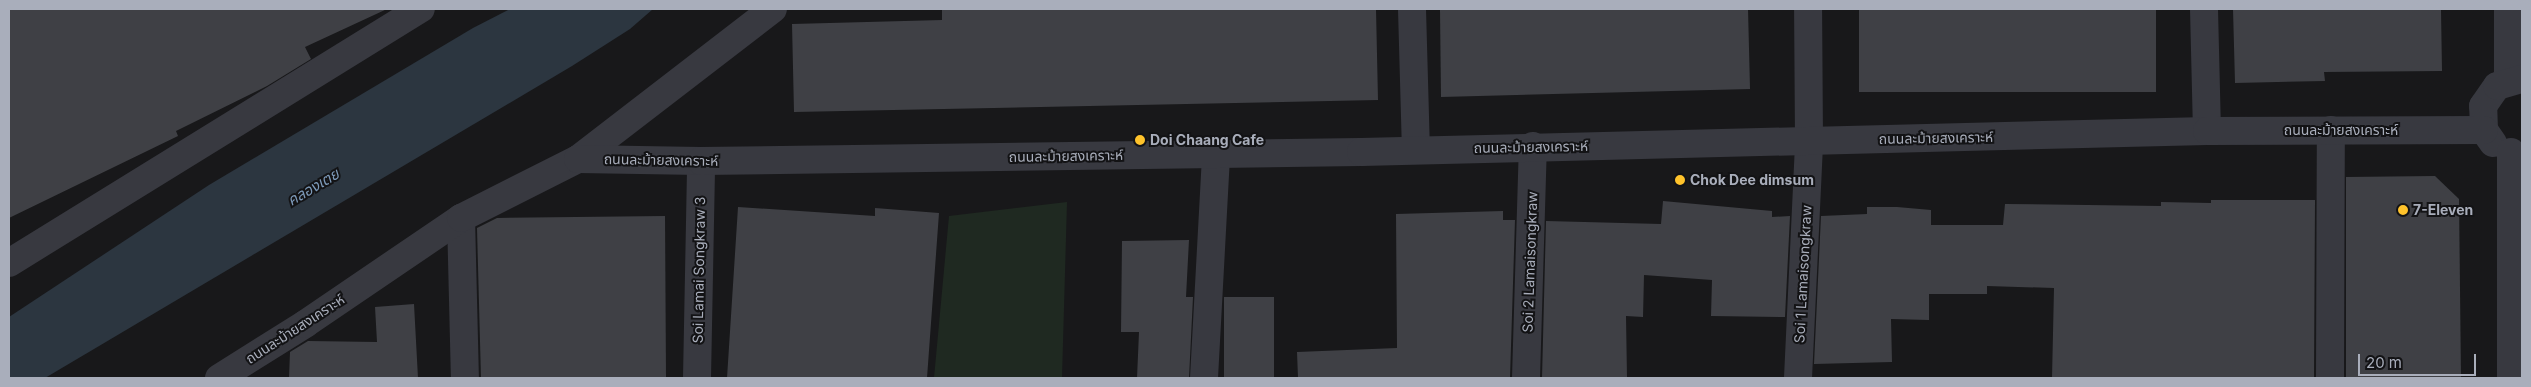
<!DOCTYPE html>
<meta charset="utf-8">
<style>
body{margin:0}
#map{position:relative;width:2531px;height:387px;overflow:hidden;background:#18181a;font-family:Inter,"Noto Sans Thai",sans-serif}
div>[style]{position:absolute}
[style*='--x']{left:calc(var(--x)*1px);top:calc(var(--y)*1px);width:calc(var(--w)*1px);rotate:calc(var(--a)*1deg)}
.green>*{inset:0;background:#1f2921}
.water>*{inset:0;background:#2c3640}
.building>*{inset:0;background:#3f4045;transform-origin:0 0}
.minor>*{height:28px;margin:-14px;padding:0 14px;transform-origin:14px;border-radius:14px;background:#383940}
.tertiary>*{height:28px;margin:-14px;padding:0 14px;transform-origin:14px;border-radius:14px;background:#383940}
.dots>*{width:14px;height:14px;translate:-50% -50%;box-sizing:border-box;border:2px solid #131315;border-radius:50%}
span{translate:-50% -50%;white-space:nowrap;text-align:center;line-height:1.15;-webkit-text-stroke:4px #131315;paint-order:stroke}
.street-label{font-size:14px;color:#a9aebb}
.poi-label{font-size:14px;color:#a9aebb;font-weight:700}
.left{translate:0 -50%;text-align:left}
.water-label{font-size:15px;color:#7d9ab9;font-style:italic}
.frame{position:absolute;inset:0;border:10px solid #a9aebb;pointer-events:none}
.scale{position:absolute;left:2358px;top:354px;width:118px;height:22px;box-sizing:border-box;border:2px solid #a9aebb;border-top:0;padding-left:6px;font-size:15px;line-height:18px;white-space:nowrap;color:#a9aebb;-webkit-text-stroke:4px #131315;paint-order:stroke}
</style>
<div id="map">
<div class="green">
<div style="clip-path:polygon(1067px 202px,1062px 378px,934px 378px,949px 216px)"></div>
</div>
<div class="water">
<div style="clip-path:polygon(510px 9px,653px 9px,630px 29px,572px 66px,45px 378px,9px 378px,9px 317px,209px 185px,473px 28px)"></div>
</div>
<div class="building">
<div style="clip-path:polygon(9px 9px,387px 9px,305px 47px,311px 59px,267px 86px,176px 131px,178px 136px,9px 218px)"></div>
<div style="clip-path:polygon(942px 9px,1376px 9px,1378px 100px,794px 112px,792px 24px,942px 20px)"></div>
<div style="clip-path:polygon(1494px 9px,1748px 9px,1750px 89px,1441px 97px,1440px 10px)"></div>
<div style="left:1859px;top:9px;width:297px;height:83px"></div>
<div style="clip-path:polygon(2233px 9px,2441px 9px,2442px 71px,2324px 72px,2325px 81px,2235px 83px)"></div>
<div style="clip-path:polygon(2435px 176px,2459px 199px,2461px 378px,2346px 378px,2346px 177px)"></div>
<div style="clip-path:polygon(2211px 200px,2315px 200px,2314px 378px,2052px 378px,2054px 288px,1987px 286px,1987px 294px,1929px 294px,1929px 320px,1891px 319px,1892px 362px,1814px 364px,1821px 216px,1867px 214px,1867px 207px,1897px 207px,1931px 210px,1931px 225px,2003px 225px,2005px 204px,2161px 206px,2161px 202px,2211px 203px)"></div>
<div style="clip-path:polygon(1663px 201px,1772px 211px,1772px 217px,1790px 216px,1785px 317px,1711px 316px,1712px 280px,1644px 275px,1643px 317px,1626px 316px,1627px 378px,1542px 378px,1546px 221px,1661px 224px)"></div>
<div style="clip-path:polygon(738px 207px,875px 216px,875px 208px,939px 213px,927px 378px,727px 378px)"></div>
<div style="clip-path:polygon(1503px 211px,1503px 220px,1515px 220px,1510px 378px,1298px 378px,1297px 352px,1397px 348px,1396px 214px)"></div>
<div style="clip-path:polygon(665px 216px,666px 378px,481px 378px,477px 228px,497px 218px)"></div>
<div style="clip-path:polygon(1189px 240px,1186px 297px,1193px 297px,1189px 378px,1137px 378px,1139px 332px,1121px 332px,1122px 241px)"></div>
<div style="left:1224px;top:297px;width:50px;height:81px"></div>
<div style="clip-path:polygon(414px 304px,418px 378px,289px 378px,290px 352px,308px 341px,377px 342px,375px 307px)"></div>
</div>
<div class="minor">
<div style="--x:1412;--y:9;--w:140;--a:88.4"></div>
<div style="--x:2204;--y:9;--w:122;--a:88.6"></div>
<div style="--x:461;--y:218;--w:160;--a:88.6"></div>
<div style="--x:9;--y:263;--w:484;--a:-31.7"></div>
<div style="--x:219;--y:378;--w:102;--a:-32.1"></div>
<div style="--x:305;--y:324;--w:189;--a:-34.2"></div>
<div style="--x:461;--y:218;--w:131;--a:-26.8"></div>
<div style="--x:578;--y:159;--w:246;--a:-37.6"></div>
<div style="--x:697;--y:378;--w:217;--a:-88.9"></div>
<div style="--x:1204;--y:378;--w:225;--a:-86.9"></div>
<div style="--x:1526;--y:378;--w:232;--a:-88.3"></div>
<div style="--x:1798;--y:378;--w:237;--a:-87.3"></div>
<div style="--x:1809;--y:141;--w:132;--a:-90.4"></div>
<div style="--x:2330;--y:378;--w:248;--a:-89.8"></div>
</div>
<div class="tertiary">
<div style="--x:2508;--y:9;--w:71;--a:90"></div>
<div style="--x:2493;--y:143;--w:16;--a:-125"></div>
<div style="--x:2484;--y:130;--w:24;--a:-92"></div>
<div style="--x:2483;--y:106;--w:24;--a:-55"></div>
<div style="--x:2497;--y:86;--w:26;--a:-16"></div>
<div style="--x:2511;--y:152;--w:226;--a:90"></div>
<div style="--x:578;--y:159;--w:123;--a:0.9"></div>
<div style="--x:701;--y:161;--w:660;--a:-0.78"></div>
<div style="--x:1361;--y:152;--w:846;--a:-1.42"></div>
<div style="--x:2207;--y:131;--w:277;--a:-0.2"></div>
</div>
<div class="dots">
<div style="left:1140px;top:140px;background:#ffc32b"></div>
<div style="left:1680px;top:180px;background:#ffc32b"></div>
<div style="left:2403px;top:210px;background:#ffc32b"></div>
</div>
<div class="street-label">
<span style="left:2341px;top:130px">ถนนละม้ายสงเคราะห์</span>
<span style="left:1936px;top:138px;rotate:-1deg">ถนนละม้ายสงเคราะห์</span>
<span style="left:1531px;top:147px;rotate:-1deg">ถนนละม้ายสงเคราะห์</span>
<span style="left:1066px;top:156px;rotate:-1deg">ถนนละม้ายสงเคราะห์</span>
<span style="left:661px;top:160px;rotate:1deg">ถนนละม้ายสงเคราะห์</span>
<span style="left:1530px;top:262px;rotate:-88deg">Soi 2 Lamaisongkraw</span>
<span style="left:699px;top:270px;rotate:-89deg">Soi Lamai Songkraw 3</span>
<span style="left:1803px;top:274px;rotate:-87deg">Soi 1 Lamaisongkraw</span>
<span style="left:295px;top:329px;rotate:-33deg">ถนนละม้ายสงเคราะห์</span>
</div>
<div class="poi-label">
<span class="left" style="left:1150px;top:140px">Doi Chaang Cafe</span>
<span class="left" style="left:1690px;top:180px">Chok Dee dimsum</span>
<span class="left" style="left:2413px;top:210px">7-Eleven</span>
</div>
<div class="water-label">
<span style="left:313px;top:187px;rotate:-31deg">คลองเตย</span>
</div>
<div class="frame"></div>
<div class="scale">20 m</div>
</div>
